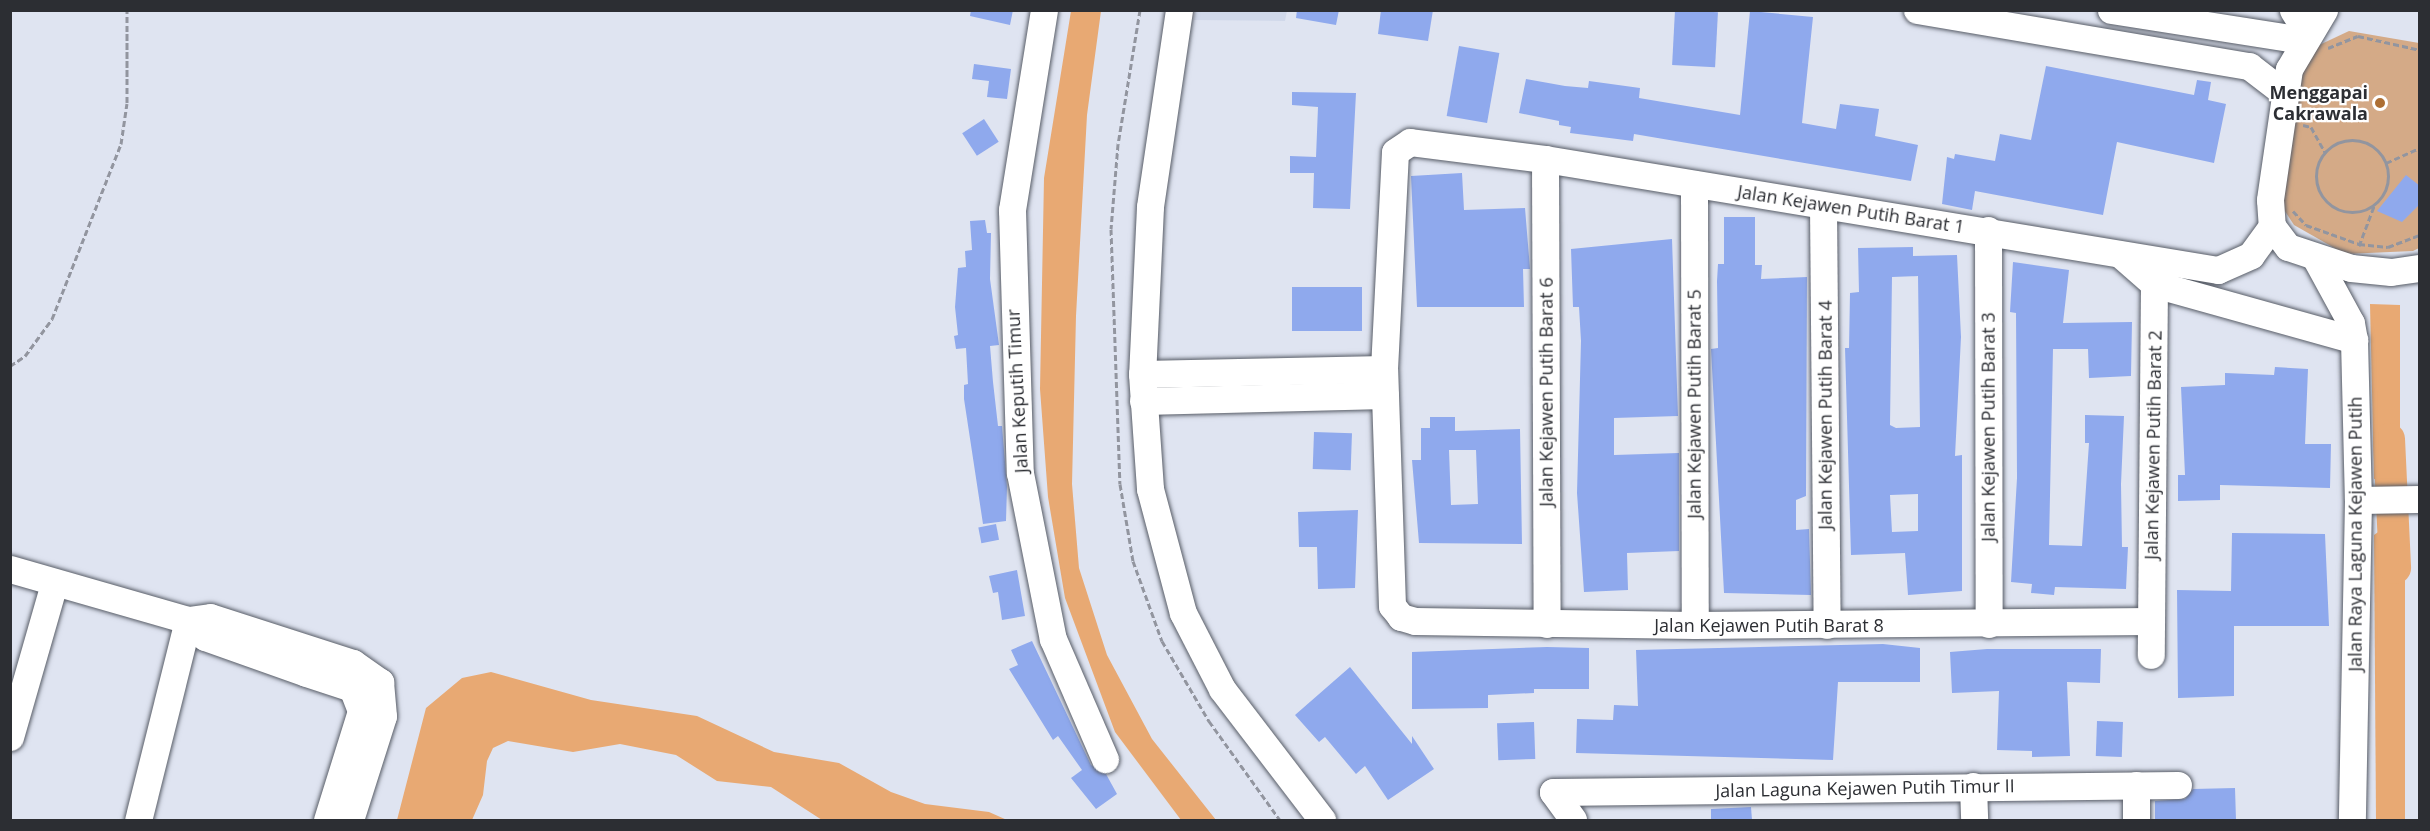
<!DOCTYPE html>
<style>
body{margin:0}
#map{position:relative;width:2430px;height:831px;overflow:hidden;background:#dfe4f1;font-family:"Open Sans",sans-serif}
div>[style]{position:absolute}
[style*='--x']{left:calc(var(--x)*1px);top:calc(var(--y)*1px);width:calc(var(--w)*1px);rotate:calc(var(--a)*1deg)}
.built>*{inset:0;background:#d0d8ea}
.green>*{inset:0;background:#d4aa87}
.water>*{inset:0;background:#e8a973}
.river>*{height:32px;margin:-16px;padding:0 16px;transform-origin:16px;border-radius:16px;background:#e8a973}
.building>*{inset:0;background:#8fa9ed;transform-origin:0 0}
.path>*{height:3px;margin-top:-1.5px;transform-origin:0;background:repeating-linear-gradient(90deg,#92959f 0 6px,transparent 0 9px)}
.path>.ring{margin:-1.5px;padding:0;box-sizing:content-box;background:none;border:3px solid #92959f;border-radius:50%}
.roads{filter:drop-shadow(0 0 2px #585d67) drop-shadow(0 0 2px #585d67)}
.minor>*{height:27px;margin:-13.5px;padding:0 13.5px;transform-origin:13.5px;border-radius:13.5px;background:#fff}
.dots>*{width:16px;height:16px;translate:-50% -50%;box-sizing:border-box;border:3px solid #fff;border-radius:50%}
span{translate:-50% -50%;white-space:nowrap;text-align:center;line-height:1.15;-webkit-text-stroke:4.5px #fff;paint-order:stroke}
.poi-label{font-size:18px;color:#2c2e33;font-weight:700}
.right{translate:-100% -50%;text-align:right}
.street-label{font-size:18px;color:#2c2e33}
.frame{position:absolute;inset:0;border:12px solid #2c2e33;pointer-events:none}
</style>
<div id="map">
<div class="built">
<div style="clip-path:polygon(1195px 11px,1195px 10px,1287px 11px,1285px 21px,1194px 20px)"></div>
</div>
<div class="green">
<div style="clip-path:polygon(2349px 31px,2419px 43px,2419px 248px,2413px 251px,2345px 254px,2294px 225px,2279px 202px,2296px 83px,2315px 47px)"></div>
</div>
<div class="water">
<div style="clip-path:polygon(1071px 11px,1101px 11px,1087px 115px,1076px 316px,1072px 484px,1079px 568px,1107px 655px,1152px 739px,1216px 820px,1181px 820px,1115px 732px,1065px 598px,1048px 497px,1040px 389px,1044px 178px)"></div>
<div style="clip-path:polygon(2370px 304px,2400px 305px,2400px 479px,2387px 481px,2374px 479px)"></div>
<div style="clip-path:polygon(2388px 525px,2401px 527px,2405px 532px,2405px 820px,2376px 820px,2374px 535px)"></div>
<div style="clip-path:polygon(491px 672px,591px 700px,697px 716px,774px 752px,839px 763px,891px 792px,925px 804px,989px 812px,1007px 820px,822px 820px,771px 787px,717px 781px,676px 755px,620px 744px,573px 752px,508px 741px,493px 748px,487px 761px,483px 795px,472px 820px,397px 820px,426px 708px,462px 678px)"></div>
</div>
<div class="river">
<div style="--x:2389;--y:439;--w:129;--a:87.3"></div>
</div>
<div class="building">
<div style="clip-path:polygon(971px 10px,1013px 10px,1010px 25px,970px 16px)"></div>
<div style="clip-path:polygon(1297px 10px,1339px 10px,1336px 25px,1296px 18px)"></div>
<div style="clip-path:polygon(1381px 10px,1433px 10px,1428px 41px,1378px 34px)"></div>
<div style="left:1675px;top:10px;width:43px;height:55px;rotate:3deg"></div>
<div style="clip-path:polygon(1750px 11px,1813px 17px,1802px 123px,1836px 129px,1840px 104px,1879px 109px,1875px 136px,1918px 145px,1911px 181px,1634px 134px,1633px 141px,1570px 133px,1571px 127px,1559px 125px,1559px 121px,1519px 113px,1526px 79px,1565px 86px,1588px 88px,1589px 81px,1640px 88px,1639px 98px,1740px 115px)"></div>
<div style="left:1459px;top:46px;width:41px;height:71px;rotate:10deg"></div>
<div style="clip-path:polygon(974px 64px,1011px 69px,1007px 99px,987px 97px,989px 81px,972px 79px)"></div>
<div style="clip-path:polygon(2046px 66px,2194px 95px,2197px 80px,2211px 82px,2208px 100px,2226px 104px,2214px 163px,2117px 142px,2103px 215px,1975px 191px,1972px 210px,1942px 204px,1947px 157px,1954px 159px,1955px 154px,1995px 161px,2000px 134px,2031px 140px)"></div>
<div style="clip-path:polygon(1292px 92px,1356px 93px,1350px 209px,1313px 208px,1314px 173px,1290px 173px,1290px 156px,1316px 157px,1318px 107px,1292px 105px)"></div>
<div style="left:984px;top:119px;width:27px;height:26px;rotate:57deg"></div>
<div style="clip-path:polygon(1462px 173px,1464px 210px,1525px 208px,1530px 269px,1523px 269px,1524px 307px,1417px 307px,1411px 176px)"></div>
<div style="clip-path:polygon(2406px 175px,2420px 186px,2420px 204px,2402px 222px,2377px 211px)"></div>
<div style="clip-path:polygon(1724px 217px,1755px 217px,1755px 265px,1762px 265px,1761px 279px,1807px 277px,1806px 496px,1796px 500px,1796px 530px,1809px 529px,1811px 595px,1724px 593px,1711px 349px,1718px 348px,1717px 281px,1718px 264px,1724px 264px)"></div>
<div style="clip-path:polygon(985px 220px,987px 233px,991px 233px,990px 279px,999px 345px,990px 346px,993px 382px,998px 426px,1002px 426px,1007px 487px,1006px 521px,983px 524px,964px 399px,964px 385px,968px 384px,966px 348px,956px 349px,954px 336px,958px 335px,955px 307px,958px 268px,966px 267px,965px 251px,972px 250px,970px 221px)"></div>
<div style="clip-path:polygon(1672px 239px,1678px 416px,1614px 418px,1614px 455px,1679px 453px,1679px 551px,1627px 553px,1628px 590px,1584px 592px,1577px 493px,1581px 341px,1579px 307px,1573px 307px,1571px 249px)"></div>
<div style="clip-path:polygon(evenodd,1913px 247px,1913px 256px,1957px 255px,1961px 337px,1955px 456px,1962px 455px,1962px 591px,1908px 595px,1905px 553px,1851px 555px,1845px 348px,1849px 348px,1850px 293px,1859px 292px,1858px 248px,1913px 247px,1918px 276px,1920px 427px,1896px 428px,1890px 425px,1892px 277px,1918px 276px,1913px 247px,1918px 494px,1918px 531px,1892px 532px,1890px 495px,1918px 494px)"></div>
<div style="clip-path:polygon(2013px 262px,2069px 270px,2063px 323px,2132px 322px,2131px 376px,2089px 378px,2088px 349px,2053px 349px,2049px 545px,2082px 546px,2089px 443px,2085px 443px,2085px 415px,2124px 416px,2121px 484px,2122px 547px,2128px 547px,2126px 589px,2055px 587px,2054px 595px,2031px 593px,2032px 584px,2011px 582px,2017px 478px,2016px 313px,2010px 312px)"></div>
<div style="left:1292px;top:287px;width:70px;height:44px"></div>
<div style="clip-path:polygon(2275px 367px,2308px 369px,2305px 444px,2331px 444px,2330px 488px,2220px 485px,2220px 500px,2178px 501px,2178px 475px,2185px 475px,2181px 387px,2225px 385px,2225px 373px,2274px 375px)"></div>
<div style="clip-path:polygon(evenodd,1430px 417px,1455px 417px,1455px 431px,1520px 429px,1522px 544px,1419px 543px,1412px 460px,1421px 460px,1421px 428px,1430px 428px,1430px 417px,1449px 450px,1476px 450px,1478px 504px,1451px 505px,1449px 450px)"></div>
<div style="left:1314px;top:432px;width:38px;height:37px;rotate:2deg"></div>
<div style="clip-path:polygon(1358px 510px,1355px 588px,1318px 589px,1317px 547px,1299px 547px,1298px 512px)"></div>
<div style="left:996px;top:524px;width:16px;height:18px;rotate:79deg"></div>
<div style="clip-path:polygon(2232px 533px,2325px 534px,2329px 626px,2234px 626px,2234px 696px,2178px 698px,2177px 590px,2231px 591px)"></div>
<div style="clip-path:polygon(1017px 570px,1025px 616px,1002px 620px,998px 592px,993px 593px,989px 576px)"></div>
<div style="clip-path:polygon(1032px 641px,1091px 765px,1106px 774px,1117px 794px,1096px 809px,1071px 778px,1082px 770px,1058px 736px,1053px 740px,1009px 669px,1018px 665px,1011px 650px)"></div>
<div style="clip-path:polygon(1883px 644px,1920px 648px,1920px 682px,1838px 682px,1833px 760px,1576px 753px,1577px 719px,1613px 720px,1614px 705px,1638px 706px,1636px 650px)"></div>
<div style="clip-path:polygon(1547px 647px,1589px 648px,1589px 689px,1534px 689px,1534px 693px,1488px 695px,1488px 708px,1412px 709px,1412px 652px)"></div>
<div style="clip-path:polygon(1987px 649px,2101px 649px,2100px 683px,2067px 682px,2070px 756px,2032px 757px,2032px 751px,1997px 750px,1999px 691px,1952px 693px,1950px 652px)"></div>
<div style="clip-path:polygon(1350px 667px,1412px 744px,1412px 736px,1434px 769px,1388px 800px,1365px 766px,1356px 774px,1325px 737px,1319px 742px,1295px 715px)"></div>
<div style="left:2097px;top:721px;width:26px;height:35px;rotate:2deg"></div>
<div style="left:1534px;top:722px;width:37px;height:37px;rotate:88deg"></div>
<div style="clip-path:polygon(2235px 788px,2236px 820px,2155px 820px,2155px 801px,2185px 799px,2193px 789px)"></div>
<div style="clip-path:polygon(1751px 807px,1752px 820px,1711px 820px,1711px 809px)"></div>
</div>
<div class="path">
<div style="--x:1140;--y:10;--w:136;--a:99.3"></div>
<div style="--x:1118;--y:144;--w:85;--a:94.7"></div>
<div style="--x:1111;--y:229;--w:255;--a:88"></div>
<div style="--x:1120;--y:484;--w:78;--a:80.4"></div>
<div style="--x:1133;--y:561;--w:85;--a:70.1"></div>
<div style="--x:1162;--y:641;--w:93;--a:59.6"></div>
<div style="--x:1209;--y:721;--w:122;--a:54.4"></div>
<div style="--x:2328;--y:48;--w:32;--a:-22"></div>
<div style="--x:2358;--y:36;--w:64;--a:12.7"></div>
<div style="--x:2303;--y:125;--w:8;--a:14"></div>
<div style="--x:2311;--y:127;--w:29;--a:61"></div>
<div class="ring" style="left:2316px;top:140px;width:69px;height:69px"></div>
<div style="--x:2386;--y:163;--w:37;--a:-24"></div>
<div style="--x:2293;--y:211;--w:19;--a:47"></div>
<div style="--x:2306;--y:225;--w:56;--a:19.7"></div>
<div style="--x:2359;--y:244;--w:29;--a:6"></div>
<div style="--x:2388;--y:247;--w:34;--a:-21"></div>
<div style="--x:2359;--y:246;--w:43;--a:-69.4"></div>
<div style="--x:10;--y:366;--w:18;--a:-34"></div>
<div style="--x:25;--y:356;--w:46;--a:-53.9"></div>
<div style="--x:52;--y:319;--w:188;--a:-68.5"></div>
<div style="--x:121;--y:144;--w:41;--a:-81.7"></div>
<div style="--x:127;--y:103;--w:93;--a:-90"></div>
</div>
<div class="roads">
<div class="minor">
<div style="--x:1044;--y:10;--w:203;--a:99.1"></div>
<div style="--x:1012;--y:210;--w:263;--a:88.3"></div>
<div style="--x:1020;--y:473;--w:169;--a:78.8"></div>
<div style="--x:1053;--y:639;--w:131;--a:66.6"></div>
<div style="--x:1179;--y:10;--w:199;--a:98.4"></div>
<div style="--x:1150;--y:207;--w:167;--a:92.7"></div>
<div style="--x:1142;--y:374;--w:115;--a:86"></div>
<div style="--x:1150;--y:489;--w:128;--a:75.1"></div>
<div style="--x:1183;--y:613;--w:85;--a:62.8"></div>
<div style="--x:1222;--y:689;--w:165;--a:52.6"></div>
<div style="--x:1917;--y:10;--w:337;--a:9.6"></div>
<div style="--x:2249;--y:66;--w:44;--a:37.6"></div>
<div style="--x:2111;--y:10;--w:193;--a:8.9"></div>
<div style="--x:2293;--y:10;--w:26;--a:58"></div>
<div style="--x:2324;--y:10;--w:69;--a:120.7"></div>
<div style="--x:2289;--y:69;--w:132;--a:98.3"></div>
<div style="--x:2270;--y:200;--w:26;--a:86"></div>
<div style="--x:2272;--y:226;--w:26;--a:53"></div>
<div style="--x:2288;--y:247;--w:66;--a:18.4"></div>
<div style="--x:2351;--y:268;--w:40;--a:5.7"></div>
<div style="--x:2391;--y:272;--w:29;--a:-8"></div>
<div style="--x:1545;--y:159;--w:465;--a:89.8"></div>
<div style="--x:1694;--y:184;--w:441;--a:89.9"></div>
<div style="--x:1823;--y:206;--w:419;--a:89.5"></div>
<div style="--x:1988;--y:230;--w:394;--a:89.9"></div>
<div style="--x:2121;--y:255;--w:44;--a:41.3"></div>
<div style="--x:2154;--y:284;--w:371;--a:90.5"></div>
<div style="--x:2315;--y:257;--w:75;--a:61.4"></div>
<div style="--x:2351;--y:323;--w:17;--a:80"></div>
<div style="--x:2354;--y:340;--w:160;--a:88.6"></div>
<div style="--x:2358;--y:500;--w:320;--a:91.1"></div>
<div style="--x:2154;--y:284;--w:208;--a:15.6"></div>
<div style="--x:1142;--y:374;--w:242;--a:-1.2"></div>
<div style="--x:1143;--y:401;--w:242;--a:-1.4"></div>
<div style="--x:2358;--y:500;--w:62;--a:-0.9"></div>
<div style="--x:10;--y:569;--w:185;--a:16"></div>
<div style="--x:188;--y:620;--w:206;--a:104"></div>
<div style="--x:2151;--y:621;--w:456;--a:179.5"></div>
<div style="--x:1695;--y:625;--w:280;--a:-179.2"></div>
<div style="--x:1415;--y:621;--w:15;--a:-164"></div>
<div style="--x:1401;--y:617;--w:14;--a:-129"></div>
<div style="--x:1392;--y:606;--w:237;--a:-91.9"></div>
<div style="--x:1384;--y:369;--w:217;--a:-87.1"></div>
<div style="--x:1395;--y:152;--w:18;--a:-34"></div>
<div style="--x:1410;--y:142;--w:136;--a:7.2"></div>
<div style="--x:1545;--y:159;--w:682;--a:9.37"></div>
<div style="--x:2218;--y:270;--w:36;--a:-24"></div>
<div style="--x:2251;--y:255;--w:36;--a:-54"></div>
<div style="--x:10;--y:737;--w:159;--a:-74"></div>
<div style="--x:2136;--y:785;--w:35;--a:90"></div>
<div style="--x:1973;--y:786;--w:34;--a:88"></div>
<div style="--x:1553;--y:792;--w:625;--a:-0.64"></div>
<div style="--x:1553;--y:792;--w:34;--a:54"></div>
<div style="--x:327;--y:820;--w:114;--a:-72.7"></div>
<div style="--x:361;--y:711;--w:25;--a:-111"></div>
<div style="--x:350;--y:820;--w:109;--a:-72.4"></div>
<div style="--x:383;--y:716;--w:34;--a:-95"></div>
<div style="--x:380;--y:682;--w:33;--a:-145"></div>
<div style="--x:353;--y:663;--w:150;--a:-162.2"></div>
<div style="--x:210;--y:617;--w:22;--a:172"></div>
<div style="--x:188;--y:620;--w:24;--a:45"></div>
<div style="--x:205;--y:637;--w:107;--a:19.6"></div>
<div style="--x:306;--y:673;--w:48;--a:18.1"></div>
<div style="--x:352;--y:688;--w:29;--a:-12"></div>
</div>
</div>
<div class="dots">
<div style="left:2380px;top:103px;background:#ad6f34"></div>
</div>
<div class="poi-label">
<span class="right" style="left:2368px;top:103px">Menggapai<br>Cakrawala</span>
</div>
<div class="street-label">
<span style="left:1851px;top:209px;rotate:9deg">Jalan Kejawen Putih Barat 1</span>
<span style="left:1017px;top:391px;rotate:-93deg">Jalan Keputih Timur</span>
<span style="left:1546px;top:392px;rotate:-90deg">Jalan Kejawen Putih Barat 6</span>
<span style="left:1694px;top:404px;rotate:-90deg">Jalan Kejawen Putih Barat 5</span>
<span style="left:1825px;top:415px;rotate:-90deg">Jalan Kejawen Putih Barat 4</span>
<span style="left:1988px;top:427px;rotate:-90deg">Jalan Kejawen Putih Barat 3</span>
<span style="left:2153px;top:445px;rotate:-89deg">Jalan Kejawen Putih Barat 2</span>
<span style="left:2355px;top:534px;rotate:-90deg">Jalan Raya Laguna Kejawen Putih</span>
<span style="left:1769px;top:625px">Jalan Kejawen Putih Barat 8</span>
<span style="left:1865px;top:788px;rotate:-1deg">Jalan Laguna Kejawen Putih Timur II</span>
</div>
<div class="frame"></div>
</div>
